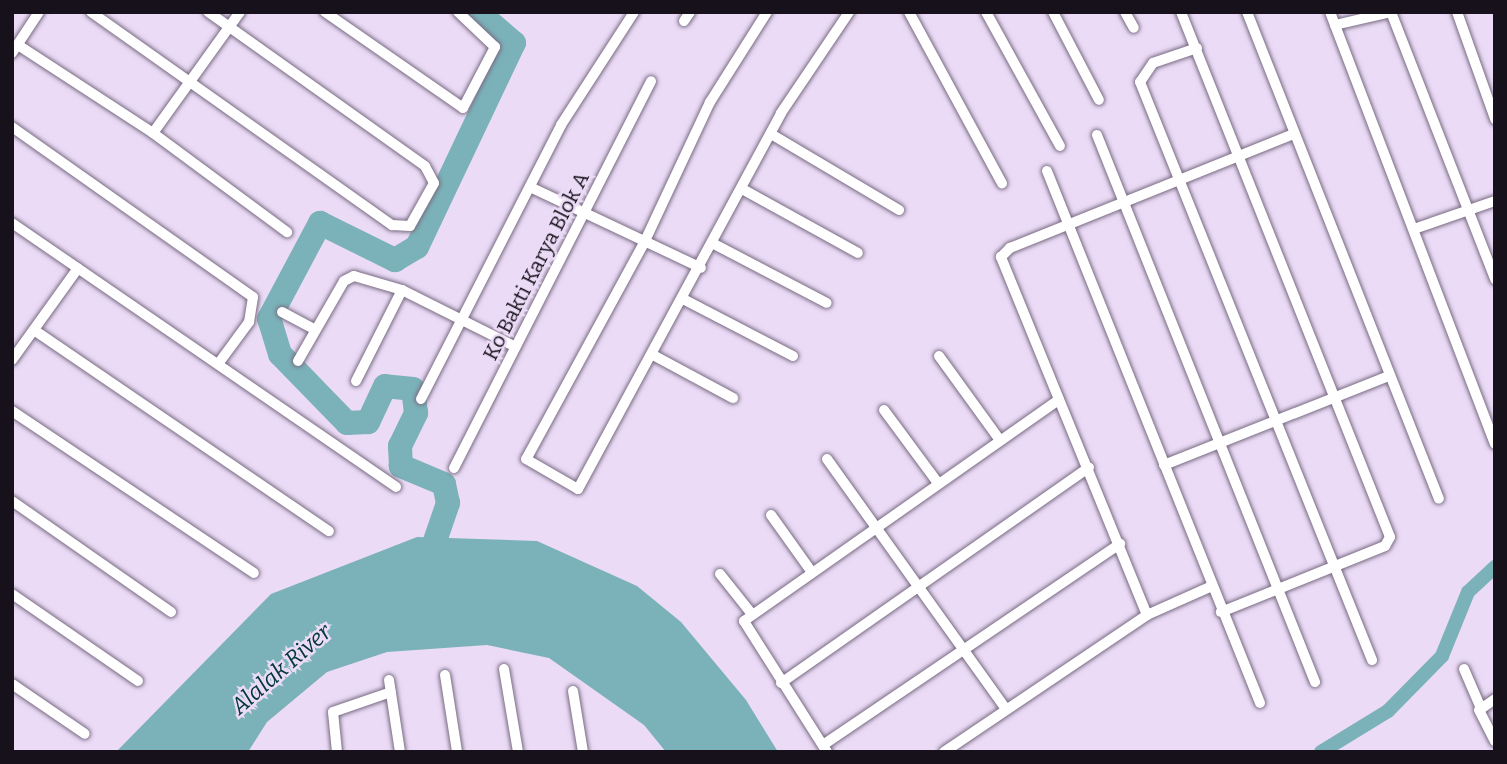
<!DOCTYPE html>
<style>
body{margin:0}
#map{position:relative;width:1507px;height:764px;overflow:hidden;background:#ebdbf6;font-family:Bitter,serif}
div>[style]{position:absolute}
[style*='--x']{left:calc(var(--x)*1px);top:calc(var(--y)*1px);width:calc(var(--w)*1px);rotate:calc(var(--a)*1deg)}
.water>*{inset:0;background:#7bb2b9}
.canal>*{height:14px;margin:-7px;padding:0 7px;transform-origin:7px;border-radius:7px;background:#7bb2b9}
.river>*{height:24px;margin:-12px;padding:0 12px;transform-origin:12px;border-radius:12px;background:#7bb2b9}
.roads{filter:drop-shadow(0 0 2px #786b82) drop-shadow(0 0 2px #786b82)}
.minor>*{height:10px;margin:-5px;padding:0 5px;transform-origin:5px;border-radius:5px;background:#fff}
span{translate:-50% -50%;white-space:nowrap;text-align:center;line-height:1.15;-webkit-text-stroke:5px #ebdbf6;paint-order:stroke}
.street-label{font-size:21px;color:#16111a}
.water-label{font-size:23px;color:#00363c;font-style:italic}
.frame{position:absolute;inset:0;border:14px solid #16111a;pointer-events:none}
</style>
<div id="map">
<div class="water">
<div style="clip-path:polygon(417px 537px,537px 541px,637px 586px,681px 622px,746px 700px,778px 752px,666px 752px,644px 725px,549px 658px,487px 645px,387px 652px,327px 672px,267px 722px,248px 752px,116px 752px,271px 594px)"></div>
</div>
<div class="canal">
<div style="--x:1321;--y:752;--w:79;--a:-31.5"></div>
<div style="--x:1388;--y:711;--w:77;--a:-45.5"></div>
<div style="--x:1442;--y:656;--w:69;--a:-67.9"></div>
<div style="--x:1468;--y:592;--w:37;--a:-43"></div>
</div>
<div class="river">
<div style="--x:426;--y:567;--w:68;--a:-71"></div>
<div style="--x:448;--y:503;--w:19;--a:-102"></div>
<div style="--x:444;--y:484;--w:47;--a:-157.3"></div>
<div style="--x:401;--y:466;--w:20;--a:-93"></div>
<div style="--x:400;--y:446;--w:37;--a:-64"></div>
<div style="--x:416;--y:413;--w:24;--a:-97"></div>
<div style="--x:413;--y:389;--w:28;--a:-174"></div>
<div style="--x:385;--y:386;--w:40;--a:115"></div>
<div style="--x:368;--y:422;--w:21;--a:177"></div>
<div style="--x:347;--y:423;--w:96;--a:-134.2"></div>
<div style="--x:280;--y:354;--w:37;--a:-107"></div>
<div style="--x:269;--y:319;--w:109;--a:-62"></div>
<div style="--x:320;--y:223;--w:84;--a:26.3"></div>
<div style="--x:395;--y:260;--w:26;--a:-31"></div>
<div style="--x:417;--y:247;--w:226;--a:-64.6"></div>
<div style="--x:514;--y:43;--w:48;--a:-139.3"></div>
</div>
<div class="roads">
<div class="minor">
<div style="--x:91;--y:12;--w:369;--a:35.3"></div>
<div style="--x:392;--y:225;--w:18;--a:3"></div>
<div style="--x:410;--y:226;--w:49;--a:-60.8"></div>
<div style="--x:434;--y:183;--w:19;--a:-118"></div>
<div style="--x:425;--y:166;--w:266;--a:-144.6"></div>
<div style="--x:325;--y:12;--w:168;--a:34.8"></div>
<div style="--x:463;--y:108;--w:69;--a:-62.3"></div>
<div style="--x:495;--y:47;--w:51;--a:-136.6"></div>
<div style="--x:767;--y:12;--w:107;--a:122.3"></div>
<div style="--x:710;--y:102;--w:156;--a:115.1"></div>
<div style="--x:644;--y:243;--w:246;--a:118.6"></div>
<div style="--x:526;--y:459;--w:60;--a:30"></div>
<div style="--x:578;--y:489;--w:427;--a:-61.6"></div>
<div style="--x:781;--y:113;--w:122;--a:-56"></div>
<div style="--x:909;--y:12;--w:195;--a:61.5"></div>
<div style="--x:986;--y:12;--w:153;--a:61.1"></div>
<div style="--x:1053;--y:12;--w:99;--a:62.4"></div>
<div style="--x:1125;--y:12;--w:18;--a:61"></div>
<div style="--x:1181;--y:12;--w:565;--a:68.29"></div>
<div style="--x:1390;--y:537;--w:10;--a:119"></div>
<div style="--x:1385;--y:546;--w:177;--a:158.1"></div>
<div style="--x:1247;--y:12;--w:523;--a:68.48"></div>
<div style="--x:1330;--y:12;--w:462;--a:69.1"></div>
<div style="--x:1391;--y:12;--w:287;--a:68.7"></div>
<div style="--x:1457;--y:12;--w:114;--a:70.4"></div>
<div style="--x:684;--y:21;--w:11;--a:-56"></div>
<div style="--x:1335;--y:25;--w:57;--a:-13.1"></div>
<div style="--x:18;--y:45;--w:161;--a:33.1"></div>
<div style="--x:153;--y:133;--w:167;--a:36.5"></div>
<div style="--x:1197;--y:48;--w:46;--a:161.2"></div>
<div style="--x:1153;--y:63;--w:23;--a:124"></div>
<div style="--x:1140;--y:82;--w:623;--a:68.13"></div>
<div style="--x:12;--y:53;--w:49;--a:-56.6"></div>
<div style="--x:12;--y:127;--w:295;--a:35.2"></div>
<div style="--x:253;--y:297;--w:25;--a:99"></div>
<div style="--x:249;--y:322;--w:52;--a:126.4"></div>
<div style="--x:153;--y:133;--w:149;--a:-54.3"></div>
<div style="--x:771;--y:134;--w:149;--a:30.7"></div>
<div style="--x:1097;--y:135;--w:589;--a:68.27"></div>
<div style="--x:1047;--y:171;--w:573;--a:68.18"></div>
<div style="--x:530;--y:187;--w:189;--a:25.3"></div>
<div style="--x:744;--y:190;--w:130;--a:28.9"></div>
<div style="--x:12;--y:223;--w:466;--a:34.5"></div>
<div style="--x:1414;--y:229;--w:86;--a:-19.1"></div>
<div style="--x:714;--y:244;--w:127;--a:27.6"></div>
<div style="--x:683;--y:299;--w:124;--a:27.4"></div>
<div style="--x:282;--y:312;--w:38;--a:28"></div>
<div style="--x:34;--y:330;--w:357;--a:34.3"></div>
<div style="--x:653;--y:355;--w:91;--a:28.3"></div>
<div style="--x:939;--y:356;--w:102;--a:54.1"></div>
<div style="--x:12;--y:360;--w:113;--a:-54.3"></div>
<div style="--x:298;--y:361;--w:92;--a:-60.1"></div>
<div style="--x:344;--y:281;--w:11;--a:-27"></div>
<div style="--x:354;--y:276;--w:50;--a:16.3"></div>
<div style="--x:402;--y:290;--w:127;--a:26.6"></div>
<div style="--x:356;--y:381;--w:102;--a:-63.2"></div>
<div style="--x:421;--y:399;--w:308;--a:-62.9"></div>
<div style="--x:561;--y:125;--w:135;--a:-57.1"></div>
<div style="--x:884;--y:410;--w:91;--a:53.5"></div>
<div style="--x:12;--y:411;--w:291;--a:33.8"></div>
<div style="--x:827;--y:459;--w:306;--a:54.4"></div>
<div style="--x:1164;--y:465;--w:242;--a:-21.6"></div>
<div style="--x:454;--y:468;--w:434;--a:-63"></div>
<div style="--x:12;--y:501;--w:194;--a:34.9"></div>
<div style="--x:771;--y:515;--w:69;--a:54.5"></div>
<div style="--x:720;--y:574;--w:50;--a:51.5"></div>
<div style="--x:12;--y:594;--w:153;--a:34.6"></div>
<div style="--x:1147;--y:615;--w:387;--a:-112.2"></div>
<div style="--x:1001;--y:257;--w:13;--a:-45"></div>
<div style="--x:1010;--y:248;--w:305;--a:-21.9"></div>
<div style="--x:504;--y:669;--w:84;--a:80.4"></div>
<div style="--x:1464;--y:669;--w:40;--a:66.6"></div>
<div style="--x:445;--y:675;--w:78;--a:81.1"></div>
<div style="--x:389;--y:680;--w:73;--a:81.3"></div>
<div style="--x:781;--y:683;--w:376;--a:-35"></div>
<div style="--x:12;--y:684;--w:88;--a:34.4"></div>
<div style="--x:573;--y:691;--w:62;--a:80.7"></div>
<div style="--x:1495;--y:699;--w:19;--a:145"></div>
<div style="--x:1479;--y:710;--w:35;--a:63"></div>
<div style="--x:823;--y:745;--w:359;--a:-34.1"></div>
<div style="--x:337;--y:752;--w:40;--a:-95.7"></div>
<div style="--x:333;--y:712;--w:61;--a:-19"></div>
<div style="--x:827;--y:752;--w:155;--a:-122.4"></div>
<div style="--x:744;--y:621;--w:385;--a:-35.1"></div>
<div style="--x:944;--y:752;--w:245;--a:-34"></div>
<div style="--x:1147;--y:615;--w:69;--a:-24"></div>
</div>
</div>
<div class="street-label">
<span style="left:536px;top:266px;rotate:-63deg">Ko Bakti Karya Blok A</span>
</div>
<div class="water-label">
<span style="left:281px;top:669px;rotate:-41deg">Alalak River</span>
</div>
<div class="frame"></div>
</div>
